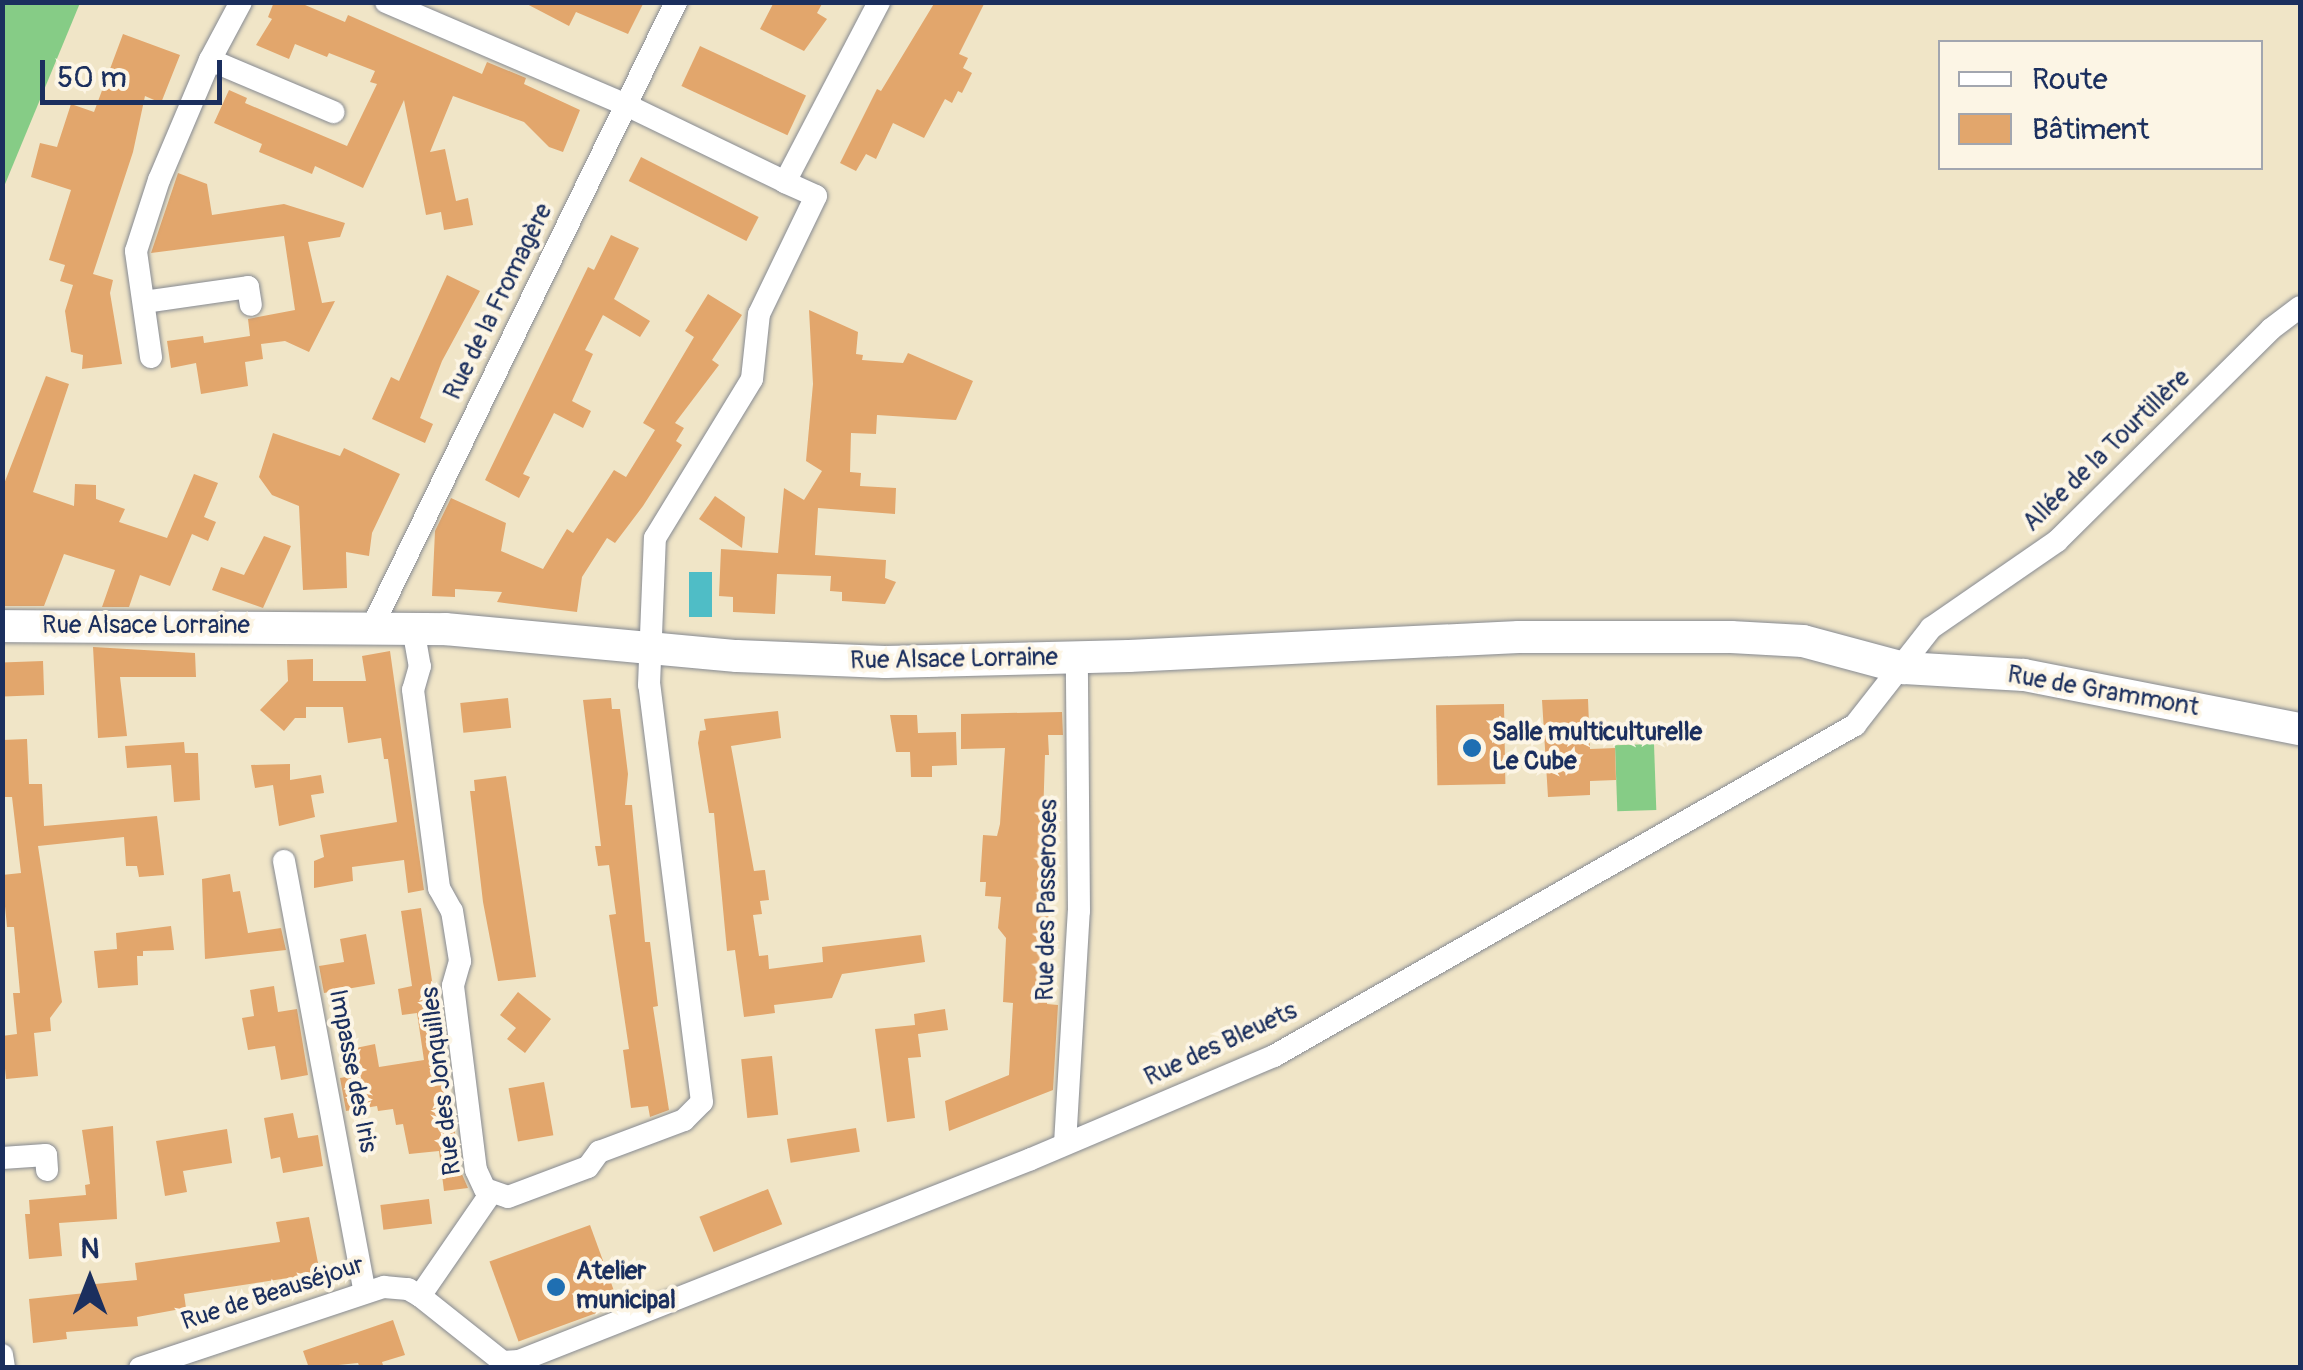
<!DOCTYPE html>
<meta charset="utf-8">
<style>
body{margin:0}
#map{position:relative;width:2303px;height:1370px;overflow:hidden;background:#f0e5c7;font-family:Pangolin,sans-serif}
div>[style]{position:absolute}
[style*='--x']{left:calc(var(--x)*1px);top:calc(var(--y)*1px);width:calc(var(--w)*1px);rotate:calc(var(--a)*1deg)}
.green>*{inset:0;background:#86cc86;transform-origin:0 0}
.water>*{inset:0;background:#4fbdc6;transform-origin:0 0}
.building>*{inset:0;background:#e2a66c;transform-origin:0 0}
.roads{filter:drop-shadow(0 0 2px #868a92) drop-shadow(0 0 2px #868a92)}
.street>*{height:22px;margin:-11px;padding:0 11px;transform-origin:11px;border-radius:11px;background:#fff}
.secondary>*{height:32px;margin:-16px;padding:0 16px;transform-origin:16px;border-radius:16px;background:#fff}
.dots>*{width:28px;height:28px;translate:-50% -50%;box-sizing:border-box;border:5px solid #fcf5e5;border-radius:50%}
span{translate:-50% -50%;white-space:nowrap;text-align:center;line-height:1.15;-webkit-text-stroke:8px #fcf5e5;paint-order:stroke}
.street-label{font-size:25px;color:#1b2f5e}
.poi-label{font-size:25px;color:#1b2f5e;font-weight:700}
.left{translate:0 -50%;text-align:left}
.frame{position:absolute;inset:0;border:5px solid #1b2f5e;pointer-events:none}
.legend{position:absolute;left:1938px;top:40px;width:325px;height:130px;box-sizing:border-box;background:#fcf5e5;border:2px solid #a2a6af;margin:0;padding:12px 18px;list-style:none;font-size:30px;color:#1b2f5e}
.legend li{display:flex;align-items:center;gap:20px;height:50px}
.legend b{width:50px;border:2px solid #a2a6af}
.north{position:absolute;left:40px;top:1230px;width:100px;height:100px;-webkit-text-stroke:8px #fcf5e5;paint-order:stroke;rotate:0deg;font-size:28px;font-weight:700;line-height:40px;text-align:center;color:#1b2f5e}
.north::after{content:'';display:block;margin:auto;width:35px;height:45px;background:#1b2f5e;clip-path:polygon(50% 0,100% 100%,50% 72%,0 100%)}
.scale{position:absolute;left:40px;top:60px;width:182px;height:45px;box-sizing:border-box;border:5px solid #1b2f5e;border-top:0;padding-left:12px;font-size:30px;line-height:35px;white-space:nowrap;color:#1b2f5e;-webkit-text-stroke:8px #fcf5e5;paint-order:stroke}
</style>
<div id="map">
<div class="green">
<div style="clip-path:polygon(3px 2px,80px 3px,3px 189px,2px 3px)"></div>
<div style="left:1654px;top:744px;width:66px;height:39px;rotate:88deg"></div>
</div>
<div class="water">
<div style="left:689px;top:572px;width:23px;height:45px"></div>
</div>
<div class="building">
<div style="clip-path:polygon(274px 2px,298px 2px,345px 22px,348px 15px,482px 74px,487px 62px,526px 78px,524px 84px,580px 110px,563px 152px,549px 147px,524px 122px,453px 96px,430px 152px,445px 149px,456px 201px,468px 198px,473px 225px,444px 230px,441px 212px,426px 215px,404px 100px,363px 188px,315px 166px,312px 174px,259px 152px,262px 144px,214px 123px,229px 90px,247px 98px,245px 103px,347px 146px,377px 84px,370px 82px,375px 71px,329px 53px,327px 57px,295px 44px,289px 59px,256px 45px,272px 19px,268px 17px)"></div>
<div style="clip-path:polygon(523px 2px,644px 2px,628px 34px,576px 12px,569px 26px)"></div>
<div style="clip-path:polygon(774px 2px,823px 2px,817px 13px,827px 19px,804px 51px,760px 29px)"></div>
<div style="clip-path:polygon(935px 2px,985px 2px,959px 54px,968px 58px,963px 68px,972px 73px,962px 93px,958px 91px,952px 103px,945px 99px,924px 138px,893px 123px,876px 159px,866px 154px,856px 171px,840px 163px,877px 89px,881px 91px)"></div>
<div style="clip-path:polygon(123px 34px,180px 55px,161px 103px,145px 96px,133px 152px,93px 274px,113px 280px,110px 293px,122px 364px,82px 369px,83px 355px,71px 352px,65px 311px,73px 285px,60px 281px,65px 265px,49px 260px,71px 190px,31px 177px,40px 143px,57px 147px,71px 104px,94px 112px)"></div>
<div style="left:700px;top:46px;width:117px;height:44px;rotate:25deg"></div>
<div style="left:641px;top:157px;width:132px;height:27px;rotate:27deg"></div>
<div style="clip-path:polygon(178px 173px,207px 184px,212px 215px,284px 204px,345px 223px,340px 237px,308px 242px,322px 303px,335px 301px,309px 352px,285px 341px,261px 344px,263px 359px,245px 362px,248px 386px,201px 394px,196px 363px,171px 368px,167px 341px,203px 336px,204px 343px,250px 336px,248px 319px,295px 310px,284px 236px,151px 253px)"></div>
<div style="clip-path:polygon(611px 235px,639px 248px,614px 299px,650px 321px,640px 337px,603px 315px,585px 350px,593px 354px,572px 401px,591px 411px,583px 428px,554px 413px,523px 474px,530px 477px,519px 498px,485px 480px,588px 267px,594px 270px)"></div>
<div style="clip-path:polygon(447px 275px,480px 291px,442px 361px,420px 418px,433px 424px,425px 443px,372px 419px,391px 377px,399px 381px)"></div>
<div style="clip-path:polygon(708px 294px,742px 315px,712px 360px,719px 365px,675px 423px,684px 428px,676px 441px,682px 445px,643px 506px,615px 543px,607px 538px,582px 577px,577px 612px,497px 602px,502px 592px,455px 589px,455px 597px,432px 596px,435px 531px,451px 498px,506px 523px,501px 551px,543px 569px,567px 529px,573px 533px,614px 470px,626px 477px,655px 430px,643px 423px,694px 337px,685px 331px)"></div>
<div style="clip-path:polygon(809px 310px,858px 332px,856px 354px,863px 355px,862px 360px,903px 363px,908px 353px,973px 381px,956px 420px,877px 415px,876px 434px,851px 433px,850px 472px,861px 473px,860px 486px,896px 488px,895px 514px,818px 508px,815px 555px,886px 560px,885px 578px,896px 582px,885px 604px,842px 601px,842px 592px,830px 591px,831px 576px,777px 574px,775px 614px,733px 612px,733px 597px,719px 596px,721px 549px,778px 553px,784px 488px,804px 500px,822px 471px,806px 461px,813px 384px)"></div>
<div style="clip-path:polygon(46px 376px,69px 384px,33px 492px,74px 506px,75px 484px,96px 485px,96px 499px,125px 509px,119px 522px,167px 538px,194px 474px,218px 483px,204px 517px,216px 522px,208px 541px,192px 534px,170px 586px,140px 575px,129px 607px,102px 607px,115px 570px,64px 554px,44px 606px,2px 606px,2px 489px)"></div>
<div style="clip-path:polygon(273px 433px,340px 456px,344px 448px,400px 474px,372px 533px,369px 556px,346px 552px,347px 588px,303px 590px,299px 506px,272px 495px,259px 477px)"></div>
<div style="clip-path:polygon(715px 496px,745px 517px,742px 548px,699px 519px)"></div>
<div style="clip-path:polygon(264px 536px,291px 546px,263px 608px,212px 590px,221px 567px,244px 575px)"></div>
<div style="clip-path:polygon(93px 647px,195px 653px,196px 677px,120px 677px,127px 736px,98px 738px)"></div>
<div style="clip-path:polygon(390px 651px,424px 890px,408px 893px,404px 860px,352px 867px,353px 881px,314px 888px,314px 861px,324px 857px,320px 835px,397px 822px,388px 759px,384px 759px,381px 738px,348px 743px,343px 707px,306px 707px,306px 718px,295px 718px,284px 731px,260px 710px,288px 681px,287px 660px,313px 659px,313px 681px,366px 681px,362px 656px)"></div>
<div style="left:43px;top:661px;width:34px;height:41px;rotate:88deg"></div>
<div style="left:508px;top:698px;width:30px;height:48px;rotate:84deg"></div>
<div style="clip-path:polygon(611px 698px,612px 709px,620px 709px,628px 774px,625px 805px,632px 805px,645px 942px,650px 942px,658px 1006px,653px 1007px,669px 1110px,650px 1117px,648px 1106px,631px 1108px,623px 1050px,629px 1049px,609px 915px,616px 914px,609px 865px,598px 866px,595px 846px,601px 846px,583px 700px)"></div>
<div style="clip-path:polygon(1588px 699px,1590px 749px,1615px 748px,1616px 780px,1590px 781px,1590px 795px,1548px 797px,1542px 700px)"></div>
<div style="left:1504px;top:704px;width:80px;height:68px;rotate:89deg"></div>
<div style="clip-path:polygon(778px 711px,781px 738px,731px 746px,754px 871px,765px 870px,769px 900px,760px 901px,762px 914px,753px 915px,759px 956px,768px 955px,769px 969px,823px 962px,822px 947px,921px 935px,925px 962px,842px 974px,832px 998px,774px 1005px,775px 1013px,744px 1017px,735px 950px,727px 951px,714px 813px,709px 813px,698px 743px,700px 731px,706px 730px,704px 719px)"></div>
<div style="clip-path:polygon(1062px 712px,1063px 735px,1048px 735px,1049px 755px,1045px 755px,1040px 915px,1050px 915px,1047px 1004px,1058px 1005px,1053px 1090px,949px 1131px,945px 1101px,1009px 1075px,1013px 1003px,1003px 1002px,1006px 938px,998px 928px,1001px 897px,985px 896px,986px 882px,980px 882px,983px 835px,997px 836px,1000px 824px,1005px 748px,961px 749px,961px 714px)"></div>
<div style="clip-path:polygon(890px 715px,917px 715px,918px 733px,956px 732px,957px 765px,932px 766px,932px 777px,911px 777px,910px 752px,896px 752px)"></div>
<div style="clip-path:polygon(27px 739px,29px 784px,42px 784px,44px 826px,157px 816px,164px 875px,139px 877px,137px 866px,126px 866px,124px 837px,38px 846px,62px 1002px,50px 1018px,51px 1031px,34px 1033px,38px 1076px,6px 1079px,2px 1036px,17px 1034px,13px 993px,20px 993px,14px 927px,7px 927px,2px 875px,21px 873px,12px 797px,2px 797px,2px 740px)"></div>
<div style="clip-path:polygon(184px 742px,185px 753px,198px 753px,200px 800px,174px 802px,171px 765px,127px 768px,125px 746px)"></div>
<div style="clip-path:polygon(290px 764px,290px 780px,321px 775px,324px 793px,311px 795px,315px 817px,279px 826px,273px 785px,255px 788px,251px 765px)"></div>
<div style="clip-path:polygon(506px 776px,536px 977px,498px 981px,483px 902px,470px 791px,475px 791px,474px 780px)"></div>
<div style="clip-path:polygon(230px 874px,233px 892px,240px 891px,248px 933px,281px 928px,286px 950px,205px 959px,202px 879px)"></div>
<div style="clip-path:polygon(421px 908px,461px 1172px,468px 1188px,444px 1191px,439px 1151px,409px 1154px,403px 1124px,396px 1125px,393px 1109px,378px 1111px,377px 1106px,346px 1111px,340px 1078px,356px 1075px,351px 1049px,375px 1044px,379px 1067px,424px 1060px,417px 1013px,402px 1015px,398px 989px,412px 986px,401px 911px)"></div>
<div style="clip-path:polygon(171px 926px,174px 950px,143px 951px,143px 956px,137px 956px,138px 985px,98px 988px,94px 951px,117px 949px,116px 933px)"></div>
<div style="clip-path:polygon(366px 934px,375px 984px,324px 993px,319px 966px,344px 962px,340px 939px)"></div>
<div style="clip-path:polygon(274px 986px,278px 1012px,297px 1009px,308px 1075px,281px 1080px,275px 1046px,248px 1050px,242px 1018px,254px 1016px,250px 990px)"></div>
<div style="clip-path:polygon(518px 992px,551px 1019px,525px 1053px,507px 1039px,516px 1028px,500px 1015px)"></div>
<div style="clip-path:polygon(945px 1009px,948px 1030px,918px 1034px,921px 1057px,908px 1058px,915px 1118px,887px 1122px,875px 1029px,915px 1025px,914px 1014px)"></div>
<div style="left:772px;top:1056px;width:59px;height:31px;rotate:84deg"></div>
<div style="left:544px;top:1082px;width:54px;height:36px;rotate:80deg"></div>
<div style="clip-path:polygon(293px 1113px,298px 1138px,318px 1135px,323px 1166px,283px 1173px,280px 1157px,271px 1159px,264px 1118px)"></div>
<div style="clip-path:polygon(113px 1126px,117px 1219px,59px 1223px,62px 1256px,29px 1259px,25px 1214px,30px 1214px,29px 1200px,86px 1195px,85px 1185px,90px 1184px,82px 1130px)"></div>
<div style="left:856px;top:1128px;width:24px;height:70px;rotate:81deg"></div>
<div style="clip-path:polygon(227px 1129px,232px 1163px,183px 1171px,187px 1192px,165px 1196px,156px 1141px)"></div>
<div style="left:768px;top:1189px;width:38px;height:74px;rotate:68deg"></div>
<div style="left:429px;top:1199px;width:25px;height:49px;rotate:83deg"></div>
<div style="clip-path:polygon(309px 1217px,320px 1273px,184px 1294px,186px 1308px,137px 1317px,138px 1326px,66px 1332px,67px 1339px,33px 1343px,29px 1299px,95px 1292px,95px 1284px,137px 1280px,135px 1263px,280px 1242px,276px 1222px)"></div>
<div style="left:590px;top:1225px;width:85px;height:107px;rotate:70deg"></div>
<div style="clip-path:polygon(393px 1320px,405px 1355px,382px 1362px,384px 1368px,360px 1368px,358px 1363px,309px 1368px,303px 1351px)"></div>
</div>
<div class="roads">
<div class="street">
<div style="--x:386;--y:2;--w:259;--a:23.2"></div>
<div style="--x:624;--y:104;--w:179;--a:25.8"></div>
<div style="--x:785;--y:182;--w:203;--a:-62.4"></div>
<div style="--x:210;--y:60;--w:134;--a:22.9"></div>
<div style="--x:144;--y:302;--w:105;--a:-8.2"></div>
<div style="--x:248;--y:287;--w:18;--a:81"></div>
<div style="--x:151;--y:357;--w:107;--a:-98.1"></div>
<div style="--x:136;--y:251;--w:75;--a:-72.1"></div>
<div style="--x:159;--y:180;--w:130;--a:-67"></div>
<div style="--x:210;--y:60;--w:66;--a:-61.9"></div>
<div style="--x:372;--y:627;--w:695;--a:-64.06"></div>
<div style="--x:413;--y:628;--w:39;--a:80"></div>
<div style="--x:420;--y:666;--w:25;--a:106"></div>
<div style="--x:413;--y:690;--w:200;--a:82.5"></div>
<div style="--x:439;--y:888;--w:26;--a:61"></div>
<div style="--x:452;--y:911;--w:51;--a:80.9"></div>
<div style="--x:460;--y:961;--w:26;--a:106"></div>
<div style="--x:453;--y:986;--w:185;--a:82.9"></div>
<div style="--x:476;--y:1170;--w:21;--a:65"></div>
<div style="--x:485;--y:1189;--w:24;--a:19"></div>
<div style="--x:508;--y:1197;--w:85;--a:-20.6"></div>
<div style="--x:588;--y:1167;--w:19;--a:-54"></div>
<div style="--x:599;--y:1152;--w:91;--a:-20.6"></div>
<div style="--x:684;--y:1120;--w:25;--a:-45"></div>
<div style="--x:702;--y:1102;--w:420;--a:-97.2"></div>
<div style="--x:649;--y:685;--w:147;--a:-87.7"></div>
<div style="--x:655;--y:538;--w:186;--a:-58.6"></div>
<div style="--x:752;--y:379;--w:65;--a:-83.9"></div>
<div style="--x:759;--y:314;--w:131;--a:-64.2"></div>
<div style="--x:816;--y:196;--w:34;--a:-156"></div>
<div style="--x:284;--y:861;--w:439;--a:79.4"></div>
<div style="--x:1065;--y:1144;--w:233;--a:-86.6"></div>
<div style="--x:1079;--y:911;--w:253;--a:-90.5"></div>
<div style="--x:2;--y:1158;--w:44;--a:-3.9"></div>
<div style="--x:46;--y:1155;--w:15;--a:86"></div>
<div style="--x:420;--y:1296;--w:106;--a:38.5"></div>
<div style="--x:2;--y:1355;--w:13;--a:81"></div>
<div style="--x:503;--y:1362;--w:16;--a:-4"></div>
<div style="--x:519;--y:1361;--w:550;--a:-21.53"></div>
<div style="--x:1031;--y:1159;--w:264;--a:-23"></div>
<div style="--x:1274;--y:1056;--w:669;--a:-29.67"></div>
<div style="--x:1855;--y:725;--w:123;--a:-51.9"></div>
<div style="--x:1931;--y:628;--w:153;--a:-34.6"></div>
<div style="--x:2057;--y:541;--w:301;--a:-44.7"></div>
<div style="--x:2271;--y:329;--w:36;--a:-37"></div>
<div style="--x:140;--y:1368;--w:257;--a:-18.4"></div>
<div style="--x:384;--y:1287;--w:24;--a:5"></div>
<div style="--x:408;--y:1289;--w:14;--a:30"></div>
<div style="--x:420;--y:1296;--w:125;--a:-55.4"></div>
</div>
<div class="secondary">
<div style="--x:2;--y:626;--w:443;--a:0.4"></div>
<div style="--x:445;--y:629;--w:293;--a:5.3"></div>
<div style="--x:737;--y:656;--w:148;--a:2.3"></div>
<div style="--x:885;--y:662;--w:244;--a:-1.4"></div>
<div style="--x:1129;--y:656;--w:390;--a:-2.8"></div>
<div style="--x:1519;--y:637;--w:212;--a:0"></div>
<div style="--x:1731;--y:637;--w:72;--a:3.2"></div>
<div style="--x:1803;--y:641;--w:105;--a:15"></div>
<div style="--x:1904;--y:668;--w:120;--a:3.3"></div>
<div style="--x:2024;--y:675;--w:281;--a:11.1"></div>
</div>
</div>
<div class="dots">
<div style="left:1472px;top:748px;background:#1f6fb2"></div>
<div style="left:556px;top:1287px;background:#1f6fb2"></div>
</div>
<div class="street-label">
<span style="left:499px;top:302px;rotate:-64deg">Rue de la Fromagère</span>
<span style="left:2107px;top:451px;rotate:-44deg">Allée de la Tourtillère</span>
<span style="left:146px;top:626px">Rue Alsace Lorraine</span>
<span style="left:954px;top:660px;rotate:-1deg">Rue Alsace Lorraine</span>
<span style="left:2103px;top:692px;rotate:10deg">Rue de Grammont</span>
<span style="left:1048px;top:900px;rotate:-89deg">Rue des Passeroses</span>
<span style="left:1221px;top:1045px;rotate:-25deg">Rue des Bleuets</span>
<span style="left:352px;top:1071px;rotate:79deg">Impasse des Iris</span>
<span style="left:442px;top:1081px;rotate:-97deg">Rue des Jonquilles</span>
<span style="left:273px;top:1294px;rotate:-18deg">Rue de Beauséjour</span>
</div>
<div class="poi-label">
<span class="left" style="left:1492px;top:748px">Salle multiculturelle<br>Le Cube</span>
<span class="left" style="left:576px;top:1287px">Atelier<br>municipal</span>
</div>
<div class="frame"></div>
<ul class="legend">
<li><b style="height:12px;background:#fff"></b>Route</li>
<li><b style="height:28px;background:#e2a66c"></b>Bâtiment</li>
</ul>
<div class="north">N</div>
<div class="scale">50 m</div>
</div>
